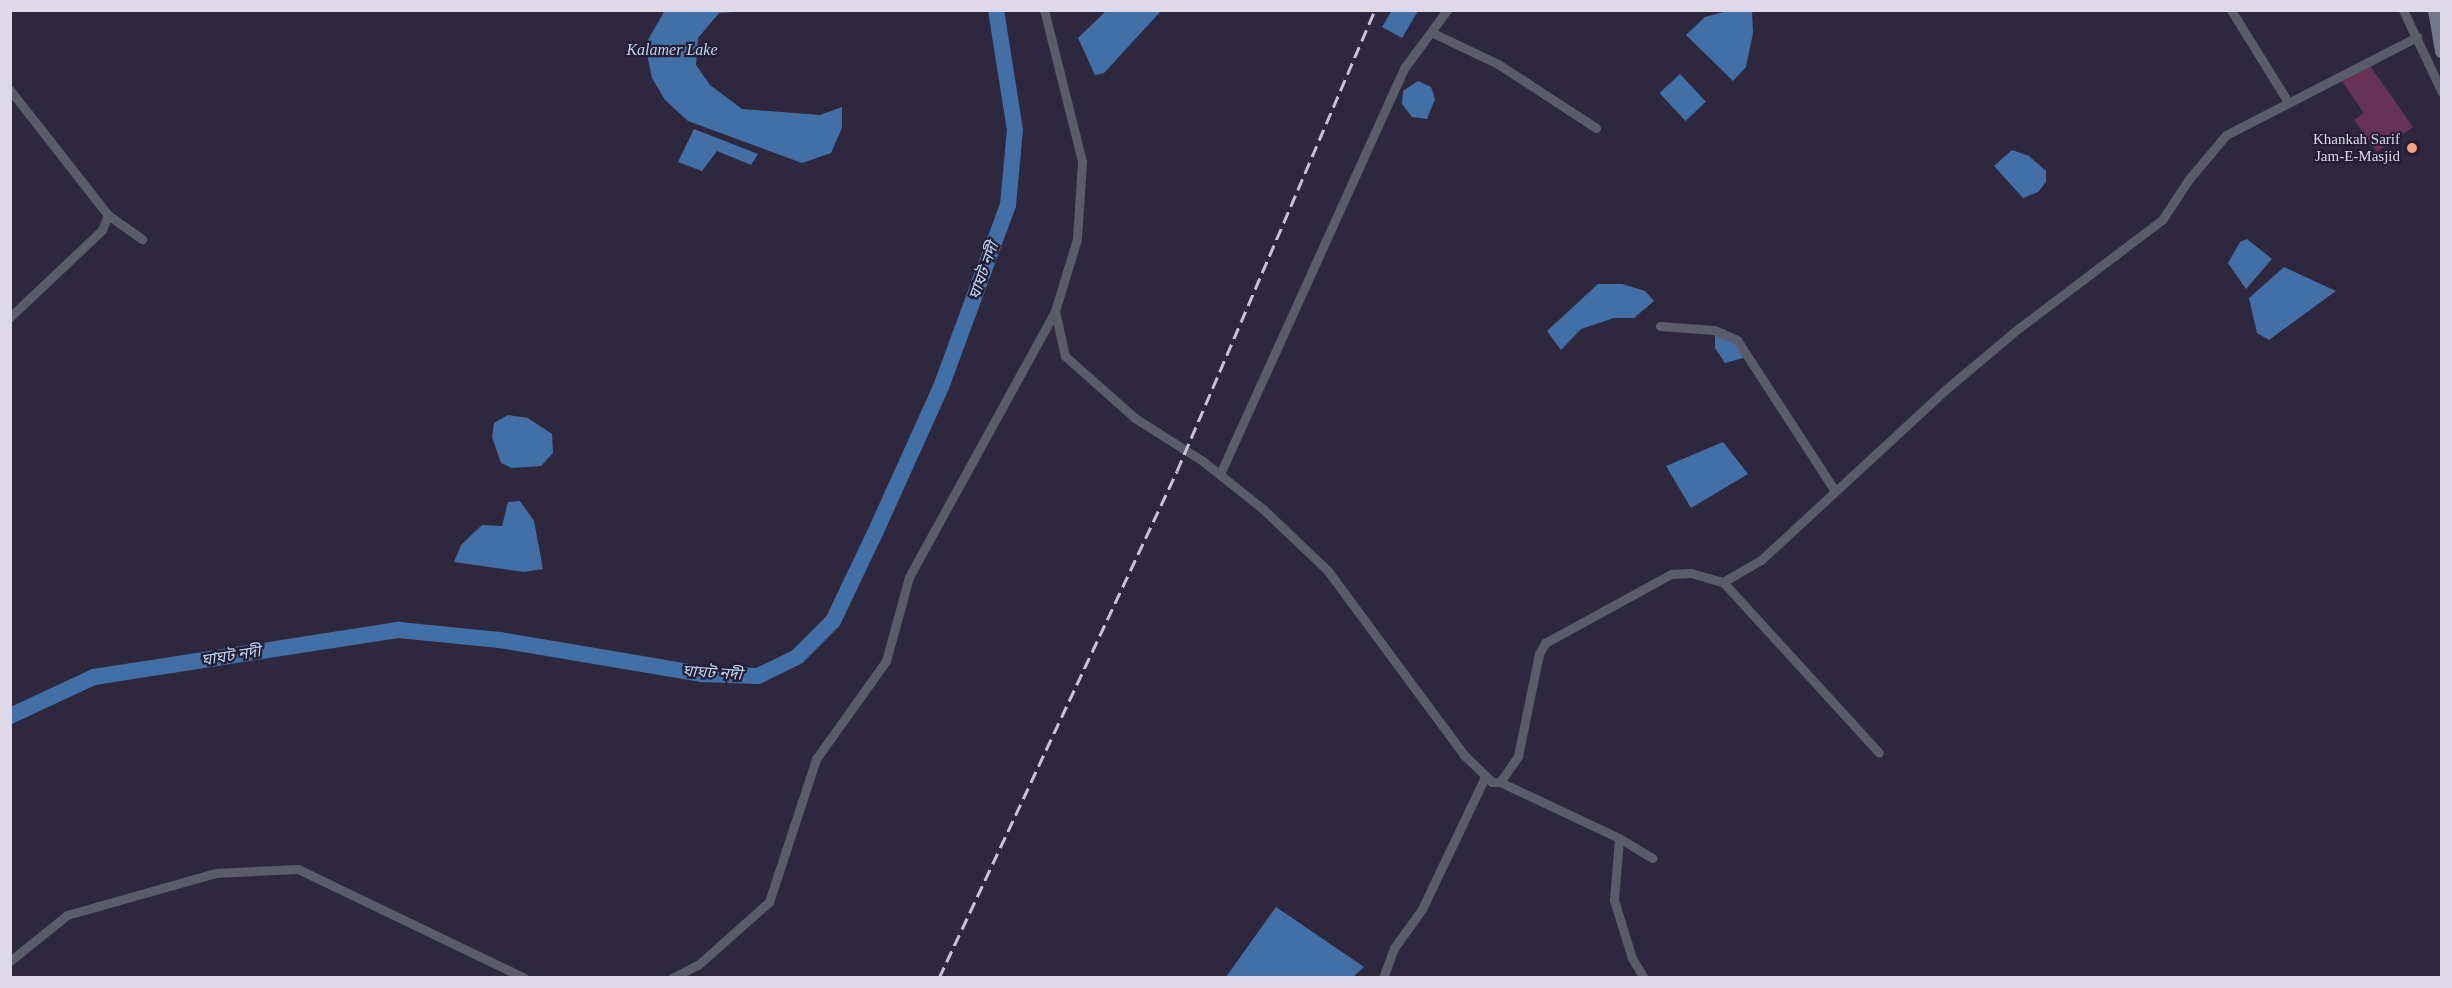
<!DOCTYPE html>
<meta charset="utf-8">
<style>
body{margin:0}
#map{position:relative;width:2452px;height:988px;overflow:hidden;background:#2e283f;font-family:"Times New Roman","Noto Sans Bengali",serif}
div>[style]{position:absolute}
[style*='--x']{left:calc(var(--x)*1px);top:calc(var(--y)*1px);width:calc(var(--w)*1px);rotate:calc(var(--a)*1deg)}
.green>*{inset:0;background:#663256}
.water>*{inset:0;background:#426fa5;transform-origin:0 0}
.river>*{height:16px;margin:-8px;padding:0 8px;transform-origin:8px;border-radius:8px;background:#426fa5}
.minor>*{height:9px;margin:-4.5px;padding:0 4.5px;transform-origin:4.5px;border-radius:4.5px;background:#5a5d69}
.secondary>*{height:14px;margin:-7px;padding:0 7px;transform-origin:7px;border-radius:7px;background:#74788a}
.rail>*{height:3px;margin-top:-1.5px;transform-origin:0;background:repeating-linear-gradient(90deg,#c8c3d4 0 12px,transparent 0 18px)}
.dots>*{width:16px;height:16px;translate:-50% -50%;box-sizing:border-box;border:3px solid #241e34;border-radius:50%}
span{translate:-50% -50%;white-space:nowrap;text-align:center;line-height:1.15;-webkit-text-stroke:4.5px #241e34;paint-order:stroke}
.poi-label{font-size:15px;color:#ddd9e9}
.right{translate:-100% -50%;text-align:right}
.water-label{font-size:16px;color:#bcd5f4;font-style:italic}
.frame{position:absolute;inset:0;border:12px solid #ddd9e9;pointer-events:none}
</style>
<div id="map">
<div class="green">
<div style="clip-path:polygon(2368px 63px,2413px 127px,2377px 152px,2354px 120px,2364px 113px,2342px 81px)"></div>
</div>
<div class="water">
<div style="clip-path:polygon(665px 10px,748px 11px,719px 13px,698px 38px,696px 65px,710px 85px,742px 109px,820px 115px,842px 107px,842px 128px,831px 153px,802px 163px,688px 121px,665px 100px,652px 78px,645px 45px)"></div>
<div style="clip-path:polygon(1392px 10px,1418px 11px,1402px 38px,1382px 27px)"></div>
<div style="clip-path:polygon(1106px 11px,1161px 11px,1104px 73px,1095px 75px,1078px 38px)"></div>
<div style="clip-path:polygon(1727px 11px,1752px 11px,1753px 33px,1746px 67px,1733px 81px,1686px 35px,1705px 17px)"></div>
<div style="left:1680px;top:74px;width:38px;height:28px;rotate:47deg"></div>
<div style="clip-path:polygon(1418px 81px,1431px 87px,1435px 99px,1427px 119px,1412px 117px,1402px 104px,1403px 91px)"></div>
<div style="clip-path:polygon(694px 129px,758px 154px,751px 165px,717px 151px,702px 171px,678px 162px)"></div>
<div style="clip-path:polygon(2012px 150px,2029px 156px,2046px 171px,2046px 182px,2038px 192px,2023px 198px,1994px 166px)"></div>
<div style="clip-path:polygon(2247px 239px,2272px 259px,2246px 289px,2228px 263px,2240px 242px)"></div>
<div style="clip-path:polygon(2284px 267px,2336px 291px,2269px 340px,2257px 333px,2249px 298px)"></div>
<div style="clip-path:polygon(1598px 284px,1622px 284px,1645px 291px,1654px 301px,1634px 318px,1614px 318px,1581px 329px,1561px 350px,1547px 331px)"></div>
<div style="clip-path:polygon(1724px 329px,1742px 345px,1743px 358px,1725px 363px,1715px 348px,1715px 335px)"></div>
<div style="clip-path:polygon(508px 415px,528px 418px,552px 434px,553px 453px,541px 466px,512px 468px,501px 463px,492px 437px,494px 423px)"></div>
<div style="clip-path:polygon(1723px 442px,1748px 474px,1691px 508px,1666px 466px)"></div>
<div style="clip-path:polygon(520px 501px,534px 521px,543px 569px,524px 572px,454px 562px,461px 545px,482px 525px,502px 526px,508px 502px)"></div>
<div style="clip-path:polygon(1276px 907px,1364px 967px,1353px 977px,1226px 977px)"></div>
</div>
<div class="river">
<div style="--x:10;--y:716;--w:93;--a:-24.9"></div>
<div style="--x:94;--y:677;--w:309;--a:-8.8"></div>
<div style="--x:399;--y:630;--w:101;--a:5.7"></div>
<div style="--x:500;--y:640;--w:205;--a:9.6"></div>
<div style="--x:702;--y:674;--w:56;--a:2"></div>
<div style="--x:758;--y:676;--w:43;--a:-26"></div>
<div style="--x:797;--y:657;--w:51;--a:-45"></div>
<div style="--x:833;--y:621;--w:98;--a:-64.5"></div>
<div style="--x:875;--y:533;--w:160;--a:-65.7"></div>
<div style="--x:941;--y:387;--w:194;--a:-69.8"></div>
<div style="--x:1008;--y:205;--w:75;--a:-84.7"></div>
<div style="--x:1015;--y:130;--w:121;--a:-99"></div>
</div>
<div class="minor">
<div style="--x:2231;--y:10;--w:108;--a:58.2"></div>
<div style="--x:2403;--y:10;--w:91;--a:64.6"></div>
<div style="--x:1433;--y:33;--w:72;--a:25.5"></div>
<div style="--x:1498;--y:64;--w:117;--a:33.1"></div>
<div style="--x:10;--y:90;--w:159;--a:51.9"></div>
<div style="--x:108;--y:215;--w:16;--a:112"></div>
<div style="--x:102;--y:230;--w:127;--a:136.6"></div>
<div style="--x:108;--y:215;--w:42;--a:35.2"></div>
<div style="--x:1055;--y:311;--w:46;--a:77.5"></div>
<div style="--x:1065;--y:356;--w:94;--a:41.5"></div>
<div style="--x:1135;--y:418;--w:82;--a:32.5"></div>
<div style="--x:1204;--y:462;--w:75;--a:38.5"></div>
<div style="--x:1263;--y:509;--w:90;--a:43.6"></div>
<div style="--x:1328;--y:571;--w:229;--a:53.5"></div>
<div style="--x:1464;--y:755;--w:39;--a:44"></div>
<div style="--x:1492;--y:782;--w:8;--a:0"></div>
<div style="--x:1500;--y:782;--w:32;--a:-55"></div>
<div style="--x:1518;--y:756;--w:104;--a:-78.4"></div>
<div style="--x:1539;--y:654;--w:13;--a:-61"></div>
<div style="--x:1545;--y:643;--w:144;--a:-28.7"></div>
<div style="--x:1671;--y:574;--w:20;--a:-3"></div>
<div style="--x:1691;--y:573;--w:33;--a:16"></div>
<div style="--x:1723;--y:582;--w:44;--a:-30.1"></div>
<div style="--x:1761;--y:560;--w:251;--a:-42.7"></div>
<div style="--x:1945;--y:390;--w:97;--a:-40"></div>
<div style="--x:2019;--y:328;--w:179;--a:-37.1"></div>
<div style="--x:2162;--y:220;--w:49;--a:-56.6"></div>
<div style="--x:2189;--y:179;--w:57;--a:-49.9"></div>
<div style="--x:2226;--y:135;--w:215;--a:-27.2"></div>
<div style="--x:1660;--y:326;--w:54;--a:4.2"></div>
<div style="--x:1714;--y:330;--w:25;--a:23"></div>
<div style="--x:1737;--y:340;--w:180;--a:57"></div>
<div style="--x:1220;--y:474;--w:447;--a:-65.6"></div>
<div style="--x:1405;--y:67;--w:71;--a:-53.6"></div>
<div style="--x:1723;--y:582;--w:231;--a:47.6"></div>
<div style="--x:1500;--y:782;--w:132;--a:25.2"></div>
<div style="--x:1619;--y:838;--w:62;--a:94.6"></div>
<div style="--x:1614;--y:900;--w:61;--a:72.8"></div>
<div style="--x:1632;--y:958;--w:23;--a:59"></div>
<div style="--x:1619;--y:838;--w:39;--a:31"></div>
<div style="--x:10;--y:961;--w:73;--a:-38.9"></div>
<div style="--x:67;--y:915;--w:154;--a:-15.8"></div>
<div style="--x:215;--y:873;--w:83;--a:-2.8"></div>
<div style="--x:298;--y:869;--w:251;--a:25.7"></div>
<div style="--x:672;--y:978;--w:29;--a:-27"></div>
<div style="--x:698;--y:965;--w:95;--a:-41.6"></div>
<div style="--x:769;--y:902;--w:151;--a:-71.8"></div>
<div style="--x:816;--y:759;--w:120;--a:-54.5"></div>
<div style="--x:886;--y:661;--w:87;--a:-74.7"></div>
<div style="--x:909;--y:577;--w:303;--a:-61.2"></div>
<div style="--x:1055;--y:311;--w:75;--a:-73"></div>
<div style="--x:1077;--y:239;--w:78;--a:-86.3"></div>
<div style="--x:1082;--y:161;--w:156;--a:-104.1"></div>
<div style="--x:1383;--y:978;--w:32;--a:-70"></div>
<div style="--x:1394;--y:948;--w:48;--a:-54.3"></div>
<div style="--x:1422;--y:909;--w:146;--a:-64.5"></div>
</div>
<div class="secondary">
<div style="--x:2435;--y:10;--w:42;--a:80.3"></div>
</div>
<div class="rail">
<div style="--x:939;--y:978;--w:560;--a:-64.85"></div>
<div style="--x:1177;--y:471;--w:502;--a:-66.76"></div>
</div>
<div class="dots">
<div style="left:2412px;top:148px;background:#f2a17e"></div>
</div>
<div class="poi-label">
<span class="right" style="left:2400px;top:148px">Khankah Sarif<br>Jam-E-Masjid</span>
</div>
<div class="water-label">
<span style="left:672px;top:50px">Kalamer Lake</span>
<span style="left:984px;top:271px;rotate:-70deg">ঘাঘট নদী</span>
<span style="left:231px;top:656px;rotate:-9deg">ঘাঘট নদী</span>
<span style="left:712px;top:673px;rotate:4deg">ঘাঘট নদী</span>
</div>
<div class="frame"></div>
</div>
